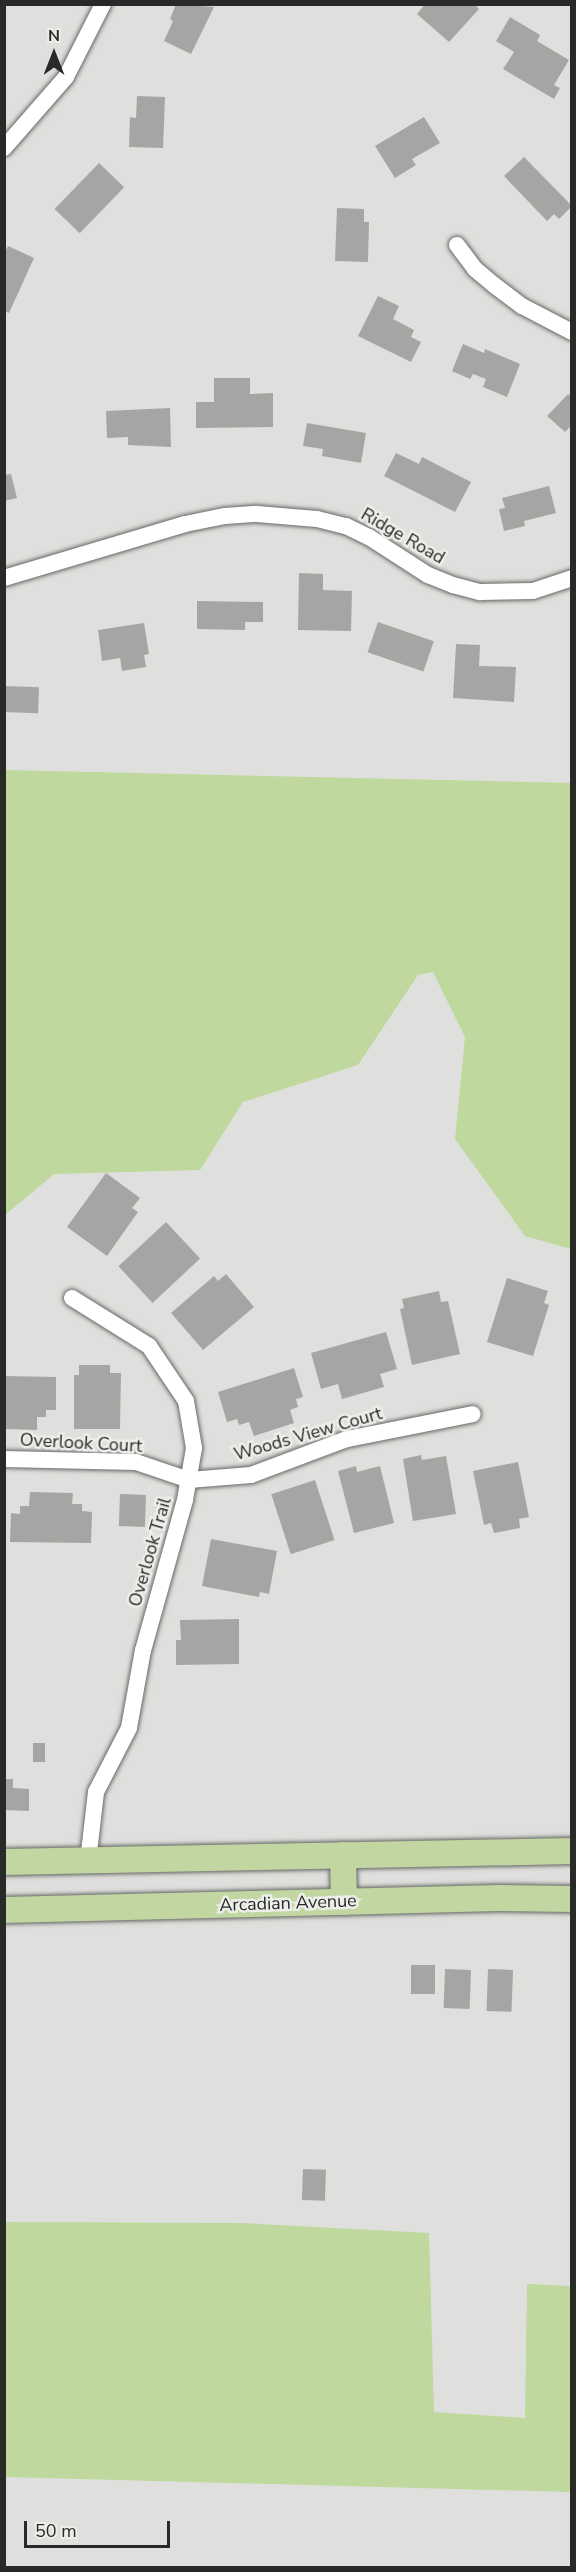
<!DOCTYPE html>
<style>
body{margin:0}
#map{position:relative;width:576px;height:2572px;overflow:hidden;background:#dfe0dd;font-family:"Nunito Sans",sans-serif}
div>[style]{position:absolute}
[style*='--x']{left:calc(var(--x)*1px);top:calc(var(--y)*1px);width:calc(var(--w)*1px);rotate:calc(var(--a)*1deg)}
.green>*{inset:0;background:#bfd89d}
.building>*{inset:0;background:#a5a6a3;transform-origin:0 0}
.roads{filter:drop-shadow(0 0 2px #686966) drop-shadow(0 0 2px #686966)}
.minor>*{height:16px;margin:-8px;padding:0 8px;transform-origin:8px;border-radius:8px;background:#fff}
.primary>*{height:26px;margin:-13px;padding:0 13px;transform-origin:13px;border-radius:13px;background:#c1d6a1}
span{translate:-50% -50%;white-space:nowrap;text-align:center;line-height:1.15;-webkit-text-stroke:5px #eceeea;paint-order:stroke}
.street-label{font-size:18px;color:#292928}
.frame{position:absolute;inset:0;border:6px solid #292928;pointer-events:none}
.north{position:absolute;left:24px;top:24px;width:60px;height:60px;-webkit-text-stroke:4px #eceeea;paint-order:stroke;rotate:0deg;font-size:16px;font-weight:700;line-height:24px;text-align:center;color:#292928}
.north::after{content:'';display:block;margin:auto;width:21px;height:27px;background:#292928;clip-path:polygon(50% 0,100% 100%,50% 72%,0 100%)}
.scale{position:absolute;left:24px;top:2521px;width:146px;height:27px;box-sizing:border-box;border:3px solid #292928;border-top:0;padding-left:8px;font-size:18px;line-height:21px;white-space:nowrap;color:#292928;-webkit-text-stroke:4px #eceeea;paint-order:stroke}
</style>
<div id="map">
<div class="green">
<div style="clip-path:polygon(4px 770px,571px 783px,571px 1249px,525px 1236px,455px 1139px,465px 1037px,433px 972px,418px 975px,358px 1065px,243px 1102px,200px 1170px,54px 1174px,5px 1215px)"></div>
<div style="clip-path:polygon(5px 2222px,241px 2223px,429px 2233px,434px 2412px,525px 2418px,527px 2284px,571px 2286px,571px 2492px,5px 2477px)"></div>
</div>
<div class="building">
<div style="clip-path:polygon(176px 4px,214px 7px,191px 54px,164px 41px,173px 21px,170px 19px)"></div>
<div style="clip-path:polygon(425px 4px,474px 4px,479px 9px,449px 42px,417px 14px)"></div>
<div style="clip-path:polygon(510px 17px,540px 35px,537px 41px,569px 60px,554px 85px,560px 88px,554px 99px,503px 69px,514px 52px,496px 41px)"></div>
<div style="clip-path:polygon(137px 96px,165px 97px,163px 148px,129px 147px,130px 117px,136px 118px)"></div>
<div style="clip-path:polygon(424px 117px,440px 143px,412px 159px,416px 165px,395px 178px,375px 146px)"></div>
<div style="clip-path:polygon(524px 157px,572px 206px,559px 219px,554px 214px,547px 221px,504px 176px)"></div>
<div style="left:99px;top:163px;width:35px;height:64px;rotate:44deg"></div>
<div style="clip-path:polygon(337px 208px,364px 209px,364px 222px,369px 222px,368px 262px,335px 261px)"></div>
<div style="clip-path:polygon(8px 246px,34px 258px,9px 313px,4px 311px,4px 254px)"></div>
<div style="clip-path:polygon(378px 296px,399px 306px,393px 319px,414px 330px,411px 337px,421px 342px,411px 362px,358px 336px)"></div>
<div style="clip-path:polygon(463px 344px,484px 353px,485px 349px,520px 364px,507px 397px,483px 387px,486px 379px,473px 374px,470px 379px,452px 371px)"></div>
<div style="clip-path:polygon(214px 378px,250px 378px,250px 394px,273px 393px,273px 427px,196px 428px,196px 402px,214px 402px)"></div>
<div style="clip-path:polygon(568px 394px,572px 397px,572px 425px,565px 432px,547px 416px)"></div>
<div style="clip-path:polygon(170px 408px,171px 447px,128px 445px,128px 437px,107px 438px,106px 411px)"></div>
<div style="clip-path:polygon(307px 423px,366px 433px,361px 463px,322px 456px,323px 449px,303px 446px)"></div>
<div style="clip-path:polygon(396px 453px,419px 464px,422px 457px,471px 482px,455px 512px,384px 476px)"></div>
<div style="clip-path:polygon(11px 474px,17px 498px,4px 501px,4px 475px)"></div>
<div style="clip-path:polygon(549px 486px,556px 513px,524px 521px,525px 526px,504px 531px,499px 509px,505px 508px,502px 498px)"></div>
<div style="clip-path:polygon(299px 573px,323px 574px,323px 590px,352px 591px,351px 631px,298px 630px)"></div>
<div style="clip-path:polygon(197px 601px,263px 602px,263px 622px,245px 622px,245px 630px,197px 629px)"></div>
<div style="left:378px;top:622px;width:59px;height:32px;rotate:19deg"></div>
<div style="clip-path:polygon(144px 623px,149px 654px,144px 655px,146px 667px,122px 671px,120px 658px,102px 661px,98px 630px)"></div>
<div style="clip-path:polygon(456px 644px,480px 645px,479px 666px,516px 667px,514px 702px,453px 698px)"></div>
<div style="left:4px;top:686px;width:35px;height:26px;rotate:2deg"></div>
<div style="clip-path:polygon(106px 1173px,140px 1198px,132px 1208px,138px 1212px,107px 1256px,67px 1227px)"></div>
<div style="left:166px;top:1222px;width:50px;height:65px;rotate:47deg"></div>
<div style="clip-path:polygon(226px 1274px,254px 1307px,203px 1350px,171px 1313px,214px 1276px,218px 1281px)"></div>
<div style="clip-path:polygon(507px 1278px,548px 1291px,544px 1303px,549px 1305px,533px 1356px,487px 1342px)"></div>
<div style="clip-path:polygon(439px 1291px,441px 1302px,448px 1301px,460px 1354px,412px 1365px,400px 1309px,404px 1308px,402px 1299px)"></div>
<div style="clip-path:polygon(386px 1332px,397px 1369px,380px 1374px,384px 1387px,342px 1399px,338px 1384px,321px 1389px,311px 1353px)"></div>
<div style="clip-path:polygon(79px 1365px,110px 1365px,110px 1373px,121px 1373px,120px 1429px,74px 1429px,74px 1375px,79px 1375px)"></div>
<div style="clip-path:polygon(294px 1368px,303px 1397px,296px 1399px,298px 1407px,290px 1410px,294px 1423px,254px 1436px,249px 1422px,239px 1425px,237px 1419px,227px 1422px,218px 1392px)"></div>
<div style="clip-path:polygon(4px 1376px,56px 1377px,56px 1410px,46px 1410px,46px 1417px,37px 1417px,37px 1430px,4px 1429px)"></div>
<div style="clip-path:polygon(421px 1455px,422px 1460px,446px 1456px,456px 1514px,413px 1521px,403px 1459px)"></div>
<div style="clip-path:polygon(518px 1462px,529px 1517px,519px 1519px,520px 1528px,494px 1533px,491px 1523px,484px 1525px,473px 1471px)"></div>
<div style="clip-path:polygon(356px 1466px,357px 1472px,380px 1466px,394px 1523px,354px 1533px,338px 1471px)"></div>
<div style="left:315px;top:1480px;width:63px;height:46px;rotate:72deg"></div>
<div style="clip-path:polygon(30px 1492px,73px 1493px,72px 1504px,82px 1504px,82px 1511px,92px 1512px,91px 1543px,10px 1542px,11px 1513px,20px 1514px,20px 1506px,29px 1506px)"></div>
<div style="left:120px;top:1494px;width:26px;height:32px;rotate:2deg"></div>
<div style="clip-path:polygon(211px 1539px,277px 1551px,269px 1594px,260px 1592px,259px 1597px,202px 1586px)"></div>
<div style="clip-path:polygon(239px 1619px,239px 1664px,176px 1665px,176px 1640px,181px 1640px,180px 1620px)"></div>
<div style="left:33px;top:1743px;width:12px;height:19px"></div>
<div style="clip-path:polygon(4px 1779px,13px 1779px,13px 1788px,29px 1789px,29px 1811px,4px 1810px)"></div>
<div style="left:411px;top:1965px;width:24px;height:29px"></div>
<div style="left:445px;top:1969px;width:26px;height:39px;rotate:2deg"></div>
<div style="left:488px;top:1969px;width:25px;height:42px;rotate:2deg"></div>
<div style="left:303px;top:2169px;width:23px;height:31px;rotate:2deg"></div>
</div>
<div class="roads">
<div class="minor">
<div style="--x:4;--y:148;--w:94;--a:-48.9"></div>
<div style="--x:66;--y:77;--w:82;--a:-63.1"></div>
<div style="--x:457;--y:245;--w:30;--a:53"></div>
<div style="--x:475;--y:269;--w:25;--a:40"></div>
<div style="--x:494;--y:285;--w:35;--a:37"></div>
<div style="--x:522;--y:306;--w:56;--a:27.5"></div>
<div style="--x:4;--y:578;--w:189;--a:-16.6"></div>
<div style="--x:185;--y:524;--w:41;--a:-11.3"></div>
<div style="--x:225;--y:516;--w:32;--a:-4"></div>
<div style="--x:257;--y:514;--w:60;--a:4.8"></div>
<div style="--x:317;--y:519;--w:30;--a:14"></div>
<div style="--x:346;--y:526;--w:25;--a:26"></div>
<div style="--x:369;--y:537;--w:70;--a:32.8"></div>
<div style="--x:428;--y:575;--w:27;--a:22"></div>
<div style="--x:453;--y:585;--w:28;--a:15"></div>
<div style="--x:480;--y:592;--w:53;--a:-1.1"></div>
<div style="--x:533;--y:591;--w:41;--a:-18.4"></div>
<div style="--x:72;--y:1298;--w:91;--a:31.9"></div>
<div style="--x:149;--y:1346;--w:66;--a:56.1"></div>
<div style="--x:186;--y:1401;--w:48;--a:80.3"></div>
<div style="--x:194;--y:1448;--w:53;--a:99.8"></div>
<div style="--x:185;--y:1500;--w:156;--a:105.6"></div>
<div style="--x:143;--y:1650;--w:79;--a:100.2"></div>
<div style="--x:129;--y:1728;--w:72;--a:117.3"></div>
<div style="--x:96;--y:1792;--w:69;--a:96.6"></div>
<div style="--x:4;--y:1459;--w:132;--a:1.3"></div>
<div style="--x:136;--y:1462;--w:56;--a:18.8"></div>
<div style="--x:189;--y:1480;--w:62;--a:-4.6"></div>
<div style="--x:251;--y:1475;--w:103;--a:-20.6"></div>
<div style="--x:347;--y:1439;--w:128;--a:-11.2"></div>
</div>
<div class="primary">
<div style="--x:343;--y:1855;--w:47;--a:88.8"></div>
<div style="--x:4;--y:1862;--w:568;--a:-1.11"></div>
<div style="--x:4;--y:1910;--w:495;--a:-1.4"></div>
<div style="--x:499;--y:1898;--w:73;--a:0.8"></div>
</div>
</div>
<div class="street-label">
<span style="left:403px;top:536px;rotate:30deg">Ridge Road</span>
<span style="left:308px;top:1434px;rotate:-16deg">Woods View Court</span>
<span style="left:81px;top:1443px;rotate:3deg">Overlook Court</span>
<span style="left:150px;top:1552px;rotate:-74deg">Overlook Trail</span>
<span style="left:288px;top:1903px;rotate:-2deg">Arcadian Avenue</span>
</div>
<div class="frame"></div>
<div class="north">N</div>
<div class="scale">50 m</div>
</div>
